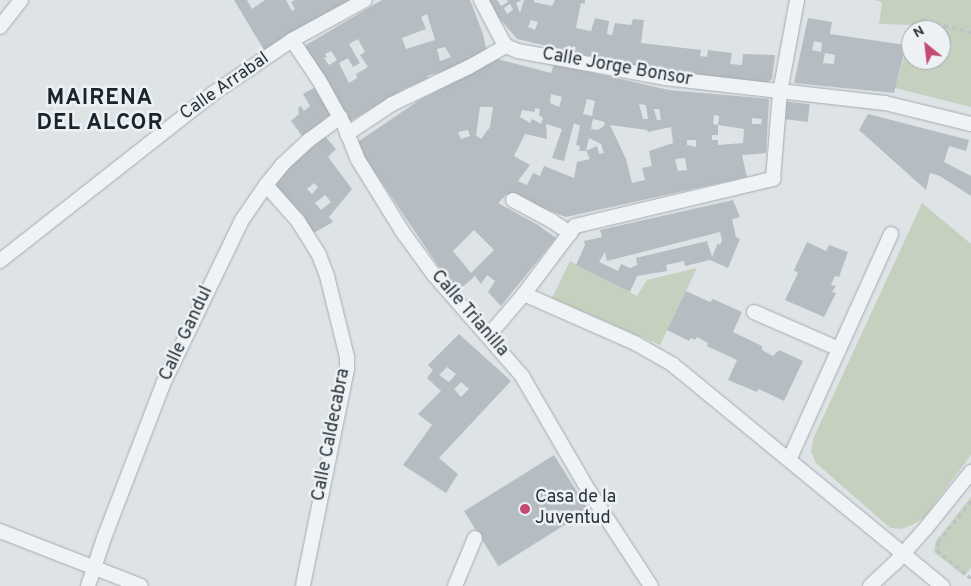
<!DOCTYPE html>
<style>
body{margin:0}
#map{position:relative;width:971px;height:586px;overflow:hidden;background:#dee3e6;font-family:Overpass,sans-serif}
div>[style]{position:absolute}
[style*='--x']{left:calc(var(--x)*1px);top:calc(var(--y)*1px);width:calc(var(--w)*1px);rotate:calc(var(--a)*1deg)}
.green>*{inset:0;background:#c6d0bf}
.building>*{inset:0;background:#b5bdc3;transform-origin:0 0}
.path>*{height:3px;margin-top:-1.5px;transform-origin:0;background:repeating-linear-gradient(90deg,#bcc1c5 0 4px,transparent 0 8px)}
.roads{filter:drop-shadow(0 0 1px #a4abb0) drop-shadow(0 0 1px #a4abb0)}
.street>*{height:14px;margin:-7px;padding:0 7px;transform-origin:7px;border-radius:7px;background:#f0f3f5}
.dots>*{width:14px;height:14px;translate:-50% -50%;box-sizing:border-box;border:2px solid #edf1f4;border-radius:50%}
span{translate:-50% -50%;white-space:nowrap;text-align:center;line-height:1.15;-webkit-text-stroke:5px #edf1f4;paint-order:stroke}
.street-label{font-size:18px;color:#28333c}
.poi-label{font-size:18px;color:#28333c}
.left{translate:0 -50%;text-align:left}
.district-label{font-size:22px;color:#1a242d;font-weight:700;letter-spacing:1px}
.north{position:absolute;left:901px;top:20px;width:50px;height:50px;box-sizing:border-box;background:#edf1f4;border:1px solid #9ea5aa;border-radius:50%;rotate:331deg;font-size:14px;font-weight:700;line-height:20px;text-align:center;color:#28333c}
.north::after{content:'';display:block;margin:auto;width:18px;height:22px;background:#c44a71;clip-path:polygon(50% 0,100% 100%,50% 72%,0 100%)}
</style>
<div id="map">
<div class="green">
<div style="clip-path:polygon(874px 0,971px 0,971px 107px,895px 88px,911px 33px,911px 60px,941px 60px,941px 30px,912px 30px,913px 25px,879px 24px,882px 2px)"></div>
<div style="clip-path:polygon(922px 203px,971px 244px,971px 455px,924px 518px,912px 525px,901px 529px,890px 528px,816px 463px,811px 452px,813px 439px)"></div>
<div style="clip-path:polygon(570px 261px,637px 296px,647px 280px,697px 268px,660px 345px,552px 298px)"></div>
<div style="clip-path:polygon(971px 497px,971px 568px,964px 576px,934px 552px,936px 541px)"></div>
</div>
<div class="building">
<div style="clip-path:polygon(234px 0,247px 0,252px 9px,265px 0,286px 0,292px 11px,295px 9px,291px 2px,295px 0,352px 0,264px 50px)"></div>
<div style="clip-path:polygon(evenodd,382px 0,470px 0,483px 34px,487px 52px,459px 67px,427px 76px,428px 78px,402px 90px,349px 122px,305px 50px,306px 45px,382px 0,427px 14px,435px 40px,406px 49px,402px 38px,426px 29px,421px 17px,427px 14px,382px 0,358px 39px,365px 52px,360px 55px,368px 67px,356px 74px,357px 78px,349px 83px,339px 63px,348px 58px,353px 67px,360px 63px,349px 44px,358px 39px,382px 0,445px 47px,451px 57px,440px 61px,437px 49px,445px 47px,382px 0,331px 51px,337px 60px,329px 65px,324px 58px,327px 57px,325px 54px,331px 51px)"></div>
<div style="clip-path:polygon(evenodd,489px 0,497px 0,501px 6px,508px 2px,507px 0,522px 0,516px 3px,520px 13px,524px 0,534px 0,534px 2px,552px 6px,555px 0,585px 0,585px 4px,581px 3px,576px 28px,591px 31px,595px 18px,609px 21px,607px 34px,612px 35px,615px 23px,631px 25px,633px 19px,644px 20px,641px 43px,701px 50px,700px 56px,707px 57px,708px 50px,732px 53px,730px 64px,742px 65px,743px 54px,775px 55px,772px 79px,767px 83px,637px 67px,517px 39px,499px 18px,489px 0,510px 4px,513px 10px,507px 14px,504px 8px,510px 4px,489px 0,531px 20px,538px 22px,535px 30px,528px 27px,531px 20px)"></div>
<div style="clip-path:polygon(evenodd,808px 18px,832px 22px,830px 34px,906px 45px,894px 93px,794px 83px,808px 18px,814px 41px,822px 43px,821px 52px,812px 50px,814px 41px,808px 18px,825px 53px,835px 55px,834px 64px,823px 63px,825px 53px)"></div>
<div style="clip-path:polygon(evenodd,498px 59px,551px 73px,554px 64px,669px 90px,769px 99px,766px 153px,742px 155px,747px 177px,566px 217px,507px 194px,498px 203px,538px 225px,556px 238px,501px 306px,488px 292px,495px 281px,487px 275px,481px 284px,475px 276px,459px 290px,439px 267px,357px 146px,359px 141px,418px 101px,466px 76px,492px 60px,498px 59px,551px 94px,562px 97px,559px 107px,550px 103px,551px 94px,498px 59px,587px 99px,595px 101px,592px 116px,583px 114px,587px 99px,498px 59px,639px 104px,646px 105px,648px 119px,643px 119px,639px 104px,498px 59px,480px 107px,493px 107px,490px 127px,481px 139px,476px 135px,480px 107px,498px 59px,535px 108px,540px 109px,539px 115px,543px 118px,541px 124px,532px 119px,530px 123px,520px 117px,522px 110px,535px 112px,535px 108px,498px 59px,654px 109px,659px 109px,661px 120px,657px 120px,654px 109px,498px 59px,714px 115px,719px 116px,718px 125px,744px 129px,743px 143px,718px 145px,718px 140px,712px 140px,712px 135px,718px 135px,718px 125px,713px 124px,714px 115px,498px 59px,752px 118px,762px 119px,761px 124px,752px 124px,752px 118px,498px 59px,593px 119px,605px 122px,604px 126px,598px 130px,591px 129px,593px 119px,498px 59px,574px 123px,580px 126px,576px 145px,580px 146px,579px 151px,586px 151px,589px 138px,601px 144px,604px 153px,599px 154px,597px 146px,586px 151px,590px 159px,577px 162px,574px 178px,544px 166px,540px 176px,533px 173px,527px 185px,518px 181px,530px 165px,514px 156px,525px 134px,547px 139px,546px 124px,562px 129px,552px 158px,564px 161px,574px 123px,498px 59px,610px 125px,647px 130px,648px 132px,671px 127px,673px 143px,649px 151px,652px 166px,642px 168px,645px 180px,632px 183px,626px 159px,610px 125px,498px 59px,468px 130px,470px 136px,461px 139px,458px 132px,468px 130px,498px 59px,687px 140px,696px 140px,696px 147px,687px 145px,687px 140px,498px 59px,685px 158px,687px 170px,678px 171px,675px 159px,685px 158px,498px 59px,474px 230px,494px 250px,471px 273px,453px 251px,474px 230px)"></div>
<div style="clip-path:polygon(314px 88px,331px 114px,303px 137px,291px 121px,299px 114px,298px 108px,301px 106px,304px 111px,310px 106px,303px 94px)"></div>
<div style="left:784px;top:101px;width:26px;height:18px;rotate:7deg"></div>
<div style="clip-path:polygon(868px 114px,969px 140px,966px 151px,949px 146px,944px 162px,971px 176px,971px 196px,940px 176px,930px 173px,926px 190px,859px 130px)"></div>
<div style="clip-path:polygon(evenodd,323px 134px,336px 149px,328px 157px,352px 189px,329px 217px,333px 222px,312px 234px,271px 187px,282px 172px,323px 134px,314px 183px,318px 187px,312px 194px,307px 189px,314px 183px,323px 134px,325px 195px,331px 202px,321px 210px,315px 203px,325px 195px)"></div>
<div style="clip-path:polygon(evenodd,733px 200px,740px 217px,732px 219px,736px 237px,740px 239px,728px 268px,710px 260px,685px 266px,684px 261px,666px 265px,667px 271px,637px 276px,630px 292px,576px 265px,585px 245px,584px 241px,602px 237px,600px 230px,733px 200px,720px 232px,722px 240px,720px 245px,718px 243px,712px 257px,707px 241px,636px 258px,637px 265px,630px 268px,621px 264px,618px 271px,599px 262px,605px 252px,607px 261px,720px 232px)"></div>
<div style="clip-path:polygon(807px 242px,826px 251px,829px 245px,848px 252px,839px 277px,835px 276px,831px 285px,836px 286px,832px 292px,836px 293px,824px 317px,785px 300px,798px 273px,794px 270px)"></div>
<div style="clip-path:polygon(686px 291px,710px 302px,713px 299px,742px 312px,733px 332px,762px 346px,762px 350px,773px 356px,779px 350px,803px 361px,784px 401px,759px 389px,757px 392px,728px 380px,737px 360px,707px 346px,708px 343px,697px 337px,695px 340px,691px 338px,689px 341px,667px 330px)"></div>
<div style="clip-path:polygon(evenodd,459px 334px,511px 381px,439px 458px,458px 474px,446px 493px,403px 465px,432px 425px,418px 414px,441px 391px,427px 378px,433px 370px,428px 365px,459px 334px,447px 367px,456px 374px,449px 382px,439px 375px,447px 367px,459px 334px,461px 382px,469px 389px,461px 397px,454px 389px,461px 382px)"></div>
<div style="left:554px;top:455px;width:65px;height:106px;rotate:58deg"></div>
</div>
<div class="path">
<div style="--x:921;--y:19;--w:52;--a:14.6"></div>
<div style="--x:971;--y:501;--w:53;--a:128.8"></div>
<div style="--x:938;--y:542;--w:8;--a:97"></div>
<div style="--x:937;--y:550;--w:44;--a:39.5"></div>
</div>
<div class="roads">
<div class="street">
<div style="--x:481;--y:0;--w:45;--a:62.3"></div>
<div style="--x:502;--y:40;--w:7;--a:56"></div>
<div style="--x:506;--y:46;--w:13;--a:23"></div>
<div style="--x:518;--y:51;--w:149;--a:10.4"></div>
<div style="--x:665;--y:78;--w:221;--a:6.5"></div>
<div style="--x:885;--y:103;--w:89;--a:13.7"></div>
<div style="--x:0;--y:27;--w:34;--a:-52"></div>
<div style="--x:292;--y:40;--w:48;--a:56"></div>
<div style="--x:319;--y:80;--w:51;--a:60.9"></div>
<div style="--x:344;--y:125;--w:35;--a:68"></div>
<div style="--x:357;--y:158;--w:86;--a:58.3"></div>
<div style="--x:402;--y:231;--w:54;--a:54"></div>
<div style="--x:434;--y:275;--w:134;--a:48.9"></div>
<div style="--x:522;--y:376;--w:133;--a:59.8"></div>
<div style="--x:589;--y:491;--w:113;--a:56.9"></div>
<div style="--x:347;--y:134;--w:54;--a:-33.7"></div>
<div style="--x:392;--y:104;--w:85;--a:-25.7"></div>
<div style="--x:469;--y:67;--w:43;--a:-29.6"></div>
<div style="--x:266;--y:185;--w:48;--a:48.4"></div>
<div style="--x:298;--y:221;--w:40;--a:58"></div>
<div style="--x:319;--y:255;--w:22;--a:69"></div>
<div style="--x:327;--y:276;--w:83;--a:76.1"></div>
<div style="--x:347;--y:357;--w:12;--a:90"></div>
<div style="--x:347;--y:369;--w:221;--a:101.5"></div>
<div style="--x:513;--y:200;--w:44;--a:28.3"></div>
<div style="--x:552;--y:221;--w:22;--a:34"></div>
<div style="--x:0;--y:261;--w:270;--a:-38.2"></div>
<div style="--x:212;--y:94;--w:97;--a:-34"></div>
<div style="--x:292;--y:40;--w:83;--a:-28.7"></div>
<div style="--x:524;--y:294;--w:121;--a:23.8"></div>
<div style="--x:635;--y:343;--w:43;--a:29.6"></div>
<div style="--x:672;--y:364;--w:350;--a:39.4"></div>
<div style="--x:754;--y:312;--w:93;--a:23.5"></div>
<div style="--x:488;--y:336;--w:55;--a:-49.4"></div>
<div style="--x:524;--y:294;--w:85;--a:-53.1"></div>
<div style="--x:575;--y:226;--w:204;--a:-13.4"></div>
<div style="--x:773;--y:179;--w:87;--a:-85.4"></div>
<div style="--x:780;--y:92;--w:94;--a:-79.5"></div>
<div style="--x:789;--y:460;--w:248;--a:-65.7"></div>
<div style="--x:0;--y:531;--w:151;--a:21.3"></div>
<div style="--x:88;--y:586;--w:51;--a:-71.6"></div>
<div style="--x:104;--y:538;--w:165;--a:-69"></div>
<div style="--x:163;--y:384;--w:182;--a:-64.3"></div>
<div style="--x:242;--y:220;--w:42;--a:-55.6"></div>
<div style="--x:266;--y:185;--w:26;--a:-51"></div>
<div style="--x:282;--y:165;--w:37;--a:-43"></div>
<div style="--x:309;--y:140;--w:39;--a:-36"></div>
<div style="--x:455;--y:586;--w:52;--a:-67.4"></div>
<div style="--x:870;--y:586;--w:33;--a:-43"></div>
<div style="--x:894;--y:564;--w:48;--a:-48.4"></div>
<div style="--x:926;--y:528;--w:72;--a:-51.2"></div>
</div>
</div>
<div class="dots">
<div style="left:525px;top:509px;background:#c44a71"></div>
</div>
<div class="street-label">
<span style="left:617px;top:68px;rotate:10deg">Calle Jorge Bonsor</span>
<span style="left:225px;top:87px;rotate:-35deg">Calle Arrabal</span>
<span style="left:469px;top:314px;rotate:49deg">Calle Trianilla</span>
<span style="left:187px;top:334px;rotate:-65deg">Calle Gandul</span>
<span style="left:332px;top:435px;rotate:-79deg">Calle Caldecabra</span>
</div>
<div class="poi-label">
<span class="left" style="left:535px;top:509px">Casa de la<br>Juventud</span>
</div>
<div class="district-label">
<span style="left:100px;top:111px">MAIRENA<br>DEL ALCOR</span>
</div>
<div class="north">N</div>
</div>
